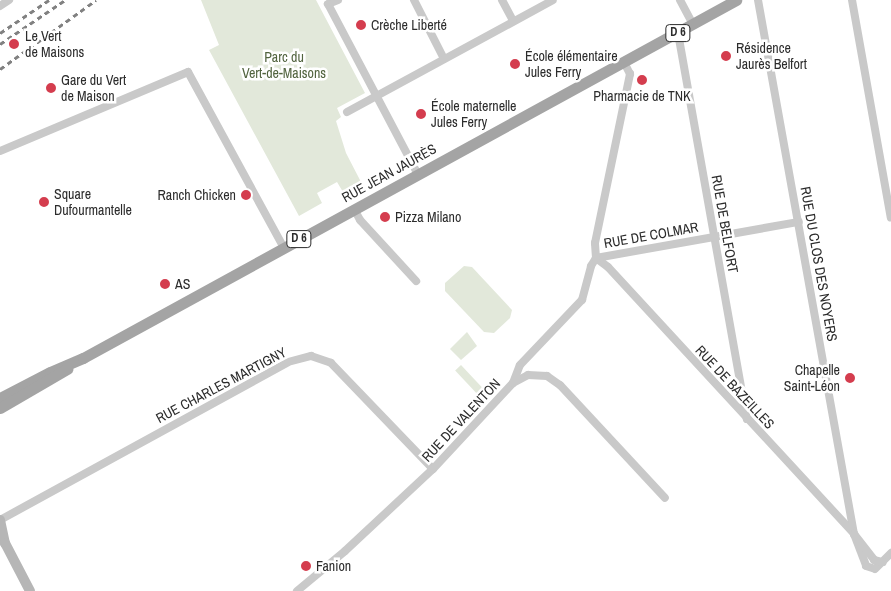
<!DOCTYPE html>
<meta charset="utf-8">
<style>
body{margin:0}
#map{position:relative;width:891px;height:591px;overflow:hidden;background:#fff;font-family:"Archivo Narrow",sans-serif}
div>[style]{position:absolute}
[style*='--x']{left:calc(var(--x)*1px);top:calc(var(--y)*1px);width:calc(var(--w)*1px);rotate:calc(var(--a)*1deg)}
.green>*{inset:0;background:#e2e8da;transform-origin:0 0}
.street>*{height:8px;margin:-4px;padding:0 4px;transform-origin:4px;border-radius:4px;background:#c9c9c9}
.secondary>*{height:10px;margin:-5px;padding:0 5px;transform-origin:5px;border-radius:5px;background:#b6b6b6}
.primary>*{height:11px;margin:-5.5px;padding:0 5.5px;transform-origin:5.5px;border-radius:5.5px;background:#a4a4a4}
.rail>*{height:2.5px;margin-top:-1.25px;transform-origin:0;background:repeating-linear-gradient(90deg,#818181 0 5px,transparent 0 9px)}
.dots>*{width:14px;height:14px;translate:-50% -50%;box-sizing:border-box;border:2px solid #fff;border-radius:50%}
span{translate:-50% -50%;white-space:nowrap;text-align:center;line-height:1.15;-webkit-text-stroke:5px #fff;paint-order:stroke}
.shield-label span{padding:1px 4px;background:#fff;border:1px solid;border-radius:4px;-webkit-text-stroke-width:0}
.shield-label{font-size:12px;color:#2c2c2c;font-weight:700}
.poi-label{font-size:14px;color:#2c2c2c}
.left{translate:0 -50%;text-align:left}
.right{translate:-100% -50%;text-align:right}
.park-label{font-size:14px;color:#51633e}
.street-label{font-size:14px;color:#2c2c2c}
</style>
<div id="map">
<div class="green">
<div style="clip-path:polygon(201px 0,316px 0,365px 93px,337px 108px,341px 117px,336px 121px,346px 153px,361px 182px,343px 192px,337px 182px,317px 193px,322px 203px,299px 216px,209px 50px,219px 45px)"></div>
<div style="clip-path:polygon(464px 266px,472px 267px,512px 310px,510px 318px,494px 333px,484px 332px,445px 291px,445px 283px)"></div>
<div style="clip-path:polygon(467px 332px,477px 346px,461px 360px,450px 349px)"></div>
<div style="left:461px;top:365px;width:34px;height:8px;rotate:47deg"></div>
</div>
<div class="street">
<div style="--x:338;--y:0;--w:11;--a:158"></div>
<div style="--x:328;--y:4;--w:193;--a:62.2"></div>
<div style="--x:414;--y:0;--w:66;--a:63"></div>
<div style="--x:502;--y:0;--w:24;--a:62"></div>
<div style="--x:680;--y:0;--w:27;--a:62"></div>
<div style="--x:758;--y:0;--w:543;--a:79.81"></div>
<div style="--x:854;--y:534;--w:34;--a:69"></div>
<div style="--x:866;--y:566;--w:9;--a:18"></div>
<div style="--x:875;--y:569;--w:23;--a:-45"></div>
<div style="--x:852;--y:0;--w:221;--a:79.9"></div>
<div style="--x:0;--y:6;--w:11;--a:-34"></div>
<div style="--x:678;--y:33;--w:392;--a:79.9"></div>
<div style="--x:347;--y:112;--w:234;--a:-28.5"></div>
<div style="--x:0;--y:151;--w:204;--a:-22.8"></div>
<div style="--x:188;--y:72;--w:200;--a:61.4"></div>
<div style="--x:354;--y:209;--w:13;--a:61"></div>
<div style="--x:360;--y:220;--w:83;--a:47.4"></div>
<div style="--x:596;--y:258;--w:15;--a:37"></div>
<div style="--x:608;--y:267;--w:363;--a:47.3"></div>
<div style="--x:854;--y:534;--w:33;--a:52"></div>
<div style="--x:874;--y:560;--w:9;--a:13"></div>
<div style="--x:596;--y:258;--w:206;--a:-10.1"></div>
<div style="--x:513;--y:383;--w:17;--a:-28"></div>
<div style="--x:528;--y:375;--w:19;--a:3"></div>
<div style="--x:547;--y:376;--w:16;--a:35"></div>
<div style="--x:560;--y:385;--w:154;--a:47.1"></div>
<div style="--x:0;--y:520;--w:328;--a:-28.7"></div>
<div style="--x:288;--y:362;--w:24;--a:-15"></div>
<div style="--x:311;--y:356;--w:21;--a:19"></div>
<div style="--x:331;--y:363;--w:147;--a:46.1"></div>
<div style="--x:297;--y:591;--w:62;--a:-39.8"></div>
<div style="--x:345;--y:551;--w:120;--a:-43"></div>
<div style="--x:433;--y:469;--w:117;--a:-47.1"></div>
<div style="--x:513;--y:383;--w:19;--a:-69"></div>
<div style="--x:520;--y:365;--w:90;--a:-46.4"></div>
<div style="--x:582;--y:300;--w:35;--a:-75"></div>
<div style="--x:591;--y:266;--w:9;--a:-58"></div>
<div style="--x:596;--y:258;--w:15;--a:-94"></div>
<div style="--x:595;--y:243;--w:173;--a:-78.3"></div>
<div style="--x:630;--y:74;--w:13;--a:-117"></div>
</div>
<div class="secondary">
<div style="--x:0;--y:520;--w:24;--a:78"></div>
<div style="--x:5;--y:543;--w:54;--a:62.5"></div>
</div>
<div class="primary">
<div style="--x:0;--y:398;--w:56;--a:-27.5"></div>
<div style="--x:50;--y:372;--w:36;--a:-23"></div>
<div style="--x:83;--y:358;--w:745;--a:-28.73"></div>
<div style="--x:0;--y:408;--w:78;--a:-30.2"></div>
</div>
<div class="rail">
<div style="--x:0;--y:33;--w:59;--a:-34"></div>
<div style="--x:0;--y:44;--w:78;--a:-34.1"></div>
<div style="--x:0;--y:69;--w:118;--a:-35.7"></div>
</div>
<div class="dots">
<div style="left:361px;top:25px;background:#d43d4e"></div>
<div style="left:14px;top:44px;background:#d43d4e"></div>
<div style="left:726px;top:56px;background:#d43d4e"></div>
<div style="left:515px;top:64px;background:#d43d4e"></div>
<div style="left:642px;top:80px;background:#d43d4e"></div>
<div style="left:51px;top:88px;background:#d43d4e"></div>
<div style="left:421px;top:114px;background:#d43d4e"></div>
<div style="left:246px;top:195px;background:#d43d4e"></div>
<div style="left:44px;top:202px;background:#d43d4e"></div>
<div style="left:385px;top:217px;background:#d43d4e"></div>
<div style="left:165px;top:284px;background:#d43d4e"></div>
<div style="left:850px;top:378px;background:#d43d4e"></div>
<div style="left:306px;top:566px;background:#d43d4e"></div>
</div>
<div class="shield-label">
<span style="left:678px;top:33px">D 6</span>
<span style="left:299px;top:239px">D 6</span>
</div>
<div class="poi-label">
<span class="left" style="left:371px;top:25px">Crèche Liberté</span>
<span class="left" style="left:25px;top:44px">Le Vert<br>de Maisons</span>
<span class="left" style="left:736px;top:56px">Résidence<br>Jaurès Belfort</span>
<span class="left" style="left:525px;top:64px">École élémentaire<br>Jules Ferry</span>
<span class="left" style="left:61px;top:88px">Gare du Vert<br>de Maison</span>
<span style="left:642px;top:96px">Pharmacie de TNK</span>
<span class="left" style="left:431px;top:114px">École maternelle<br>Jules Ferry</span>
<span class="left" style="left:54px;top:202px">Square<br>Dufourmantelle</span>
<span class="right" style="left:236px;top:195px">Ranch Chicken</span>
<span class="left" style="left:395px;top:217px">Pizza Milano</span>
<span class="left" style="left:175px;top:284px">AS</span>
<span class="right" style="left:840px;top:378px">Chapelle<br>Saint-Léon</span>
<span class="left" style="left:316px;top:566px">Fanion</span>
</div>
<div class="park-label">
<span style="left:284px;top:65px">Parc du<br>Vert-de-Maisons</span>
</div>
<div class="street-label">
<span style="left:389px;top:173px;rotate:-29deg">RUE JEAN JAURÈS</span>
<span style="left:725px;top:224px;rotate:80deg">RUE DE BELFORT</span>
<span style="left:651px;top:235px;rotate:-10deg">RUE DE COLMAR</span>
<span style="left:819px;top:264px;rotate:80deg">RUE DU CLOS DES NOYERS</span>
<span style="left:221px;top:385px;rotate:-28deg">RUE CHARLES MARTIGNY</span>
<span style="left:735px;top:387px;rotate:47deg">RUE DE BAZEILLES</span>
<span style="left:461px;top:420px;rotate:-47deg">RUE DE VALENTON</span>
</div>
</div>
